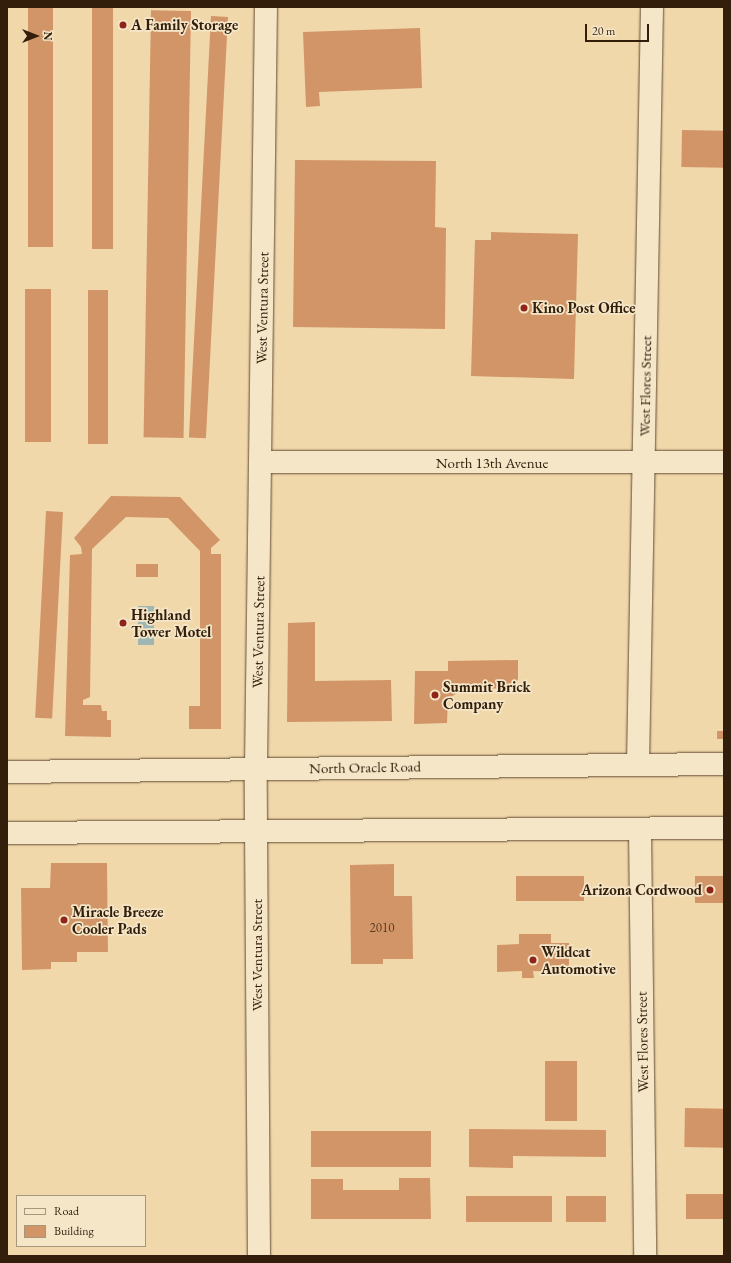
<!DOCTYPE html>
<style>
body{margin:0}
#map{position:relative;width:731px;height:1263px;overflow:hidden;background:#f0d8ab;font-family:"EB Garamond",serif}
div>[style]{position:absolute}
[style*='--x']{left:calc(var(--x)*1px);top:calc(var(--y)*1px);width:calc(var(--w)*1px);rotate:calc(var(--a)*1deg)}
.water>*{inset:0;background:#9eb7b4;transform-origin:0 0}
.building>*{inset:0;background:#d29568;transform-origin:0 0}
.roads{filter:drop-shadow(0 0 1px #624c33) drop-shadow(0 0 1px #624c33)}
.street>*{height:22px;margin:-11px;padding:0 11px;transform-origin:11px;border-radius:11px;background:#f5e6c8}
.secondary>*{height:22px;margin:-11px;padding:0 11px;transform-origin:11px;border-radius:11px;background:#f5e6c8}
.dots>*{width:11px;height:11px;translate:-50% -50%;box-sizing:border-box;border:2px solid #f5e6c8;border-radius:50%}
span{translate:-50% -50%;white-space:nowrap;text-align:center;line-height:1.15;-webkit-text-stroke:3.5px #f5e6c8;paint-order:stroke}
.number-label{font-size:13px;color:#5a3c22}
.number-label span{-webkit-text-stroke-width:0}
.poi-label{font-size:15px;color:#321e0b;font-weight:700}
.left{translate:0 -50%;text-align:left}
.right{translate:-100% -50%;text-align:right}
.street-label{font-size:15px;color:#321e0b}
.frame{position:absolute;inset:0;border:8px solid #321e0b;pointer-events:none}
.legend{position:absolute;left:16px;top:1195px;width:130px;height:52px;box-sizing:border-box;background:#f5e6c8;border:1px solid #a7967c;margin:0;padding:5px 7px;list-style:none;font-size:12px;color:#321e0b}
.legend li{display:flex;align-items:center;gap:8px;height:20px}
.legend b{width:20px;border:1px solid #a7967c}
.north{position:absolute;left:16px;top:16px;width:40px;height:40px;-webkit-text-stroke:3px #f5e6c8;paint-order:stroke;rotate:90deg;font-size:11px;font-weight:700;line-height:16px;text-align:center;color:#321e0b}
.north::after{content:'';display:block;margin:auto;width:14px;height:18px;background:#321e0b;clip-path:polygon(50% 0,100% 100%,50% 72%,0 100%)}
.scale{position:absolute;left:585px;top:24px;width:64px;height:18px;box-sizing:border-box;border:2px solid #321e0b;border-top:0;padding-left:5px;font-size:12px;line-height:14px;white-space:nowrap;color:#321e0b;-webkit-text-stroke:3px #f5e6c8;paint-order:stroke}
</style>
<div id="map">
<div class="water">
<div style="left:138px;top:606px;width:16px;height:39px"></div>
</div>
<div class="building">
<div style="left:28px;top:7px;width:25px;height:240px"></div>
<div style="left:92px;top:7px;width:21px;height:242px"></div>
<div style="left:191px;top:11px;width:427px;height:40px;rotate:91deg"></div>
<div style="left:211px;top:16px;width:17px;height:422px;rotate:3deg"></div>
<div style="clip-path:polygon(420px 28px,422px 88px,319px 92px,320px 106px,306px 107px,303px 32px)"></div>
<div style="left:682px;top:130px;width:42px;height:37px;rotate:1deg"></div>
<div style="clip-path:polygon(295px 160px,436px 161px,435px 227px,446px 228px,445px 329px,293px 327px)"></div>
<div style="clip-path:polygon(491px 232px,578px 234px,574px 379px,471px 376px,475px 240px,491px 240px)"></div>
<div style="left:25px;top:289px;width:26px;height:153px"></div>
<div style="left:88px;top:290px;width:20px;height:154px"></div>
<div style="clip-path:polygon(111px 496px,180px 497px,220px 540px,211px 548px,211px 554px,221px 554px,221px 729px,189px 729px,189px 706px,200px 706px,200px 551px,168px 518px,126px 517px,92px 549px,90px 697px,83px 700px,83px 705px,101px 705px,102px 711px,107px 711px,107px 720px,111px 720px,111px 737px,65px 736px,70px 555px,82px 554px,81px 547px,74px 538px)"></div>
<div style="left:46px;top:511px;width:17px;height:207px;rotate:3deg"></div>
<div style="left:136px;top:564px;width:22px;height:13px"></div>
<div style="clip-path:polygon(315px 622px,315px 681px,391px 680px,392px 721px,287px 722px,288px 623px)"></div>
<div style="clip-path:polygon(518px 660px,518px 679px,514px 687px,460px 691px,448px 699px,447px 723px,414px 724px,415px 671px,448px 671px,448px 661px)"></div>
<div style="left:717px;top:731px;width:7px;height:8px"></div>
<div style="clip-path:polygon(51px 863px,107px 863px,108px 952px,77px 952px,77px 962px,51px 962px,51px 969px,22px 970px,21px 888px,50px 888px)"></div>
<div style="clip-path:polygon(394px 864px,394px 896px,412px 896px,413px 959px,383px 959px,383px 964px,351px 964px,350px 865px)"></div>
<div style="left:516px;top:876px;width:68px;height:25px"></div>
<div style="left:724px;top:876px;width:27px;height:29px;rotate:90deg"></div>
<div style="clip-path:polygon(519px 934px,551px 934px,551px 943px,569px 943px,569px 972px,533px 971px,534px 978px,522px 978px,522px 971px,497px 972px,497px 945px,519px 944px)"></div>
<div style="left:545px;top:1061px;width:32px;height:60px"></div>
<div style="left:685px;top:1108px;width:39px;height:39px;rotate:1deg"></div>
<div style="clip-path:polygon(469px 1129px,606px 1130px,606px 1157px,513px 1156px,513px 1168px,469px 1167px)"></div>
<div style="left:311px;top:1131px;width:120px;height:36px"></div>
<div style="clip-path:polygon(399px 1178px,430px 1178px,431px 1219px,311px 1219px,311px 1179px,343px 1179px,343px 1190px,399px 1190px)"></div>
<div style="left:686px;top:1194px;width:38px;height:25px"></div>
<div style="left:466px;top:1196px;width:86px;height:26px"></div>
<div style="left:566px;top:1196px;width:40px;height:26px"></div>
</div>
<div class="roads">
<div class="street">
<div style="--x:260;--y:462;--w:464;--a:0"></div>
<div style="--x:638;--y:764;--w:757;--a:-88.94"></div>
<div style="--x:640;--y:829;--w:427;--a:89.3"></div>
<div style="--x:259;--y:1256;--w:488;--a:-90.4"></div>
<div style="--x:256;--y:768;--w:761;--a:-89.25"></div>
</div>
<div class="secondary">
<div style="--x:7;--y:772;--w:717;--a:-0.64"></div>
<div style="--x:7;--y:833;--w:717;--a:-0.4"></div>
</div>
</div>
<div class="dots">
<div style="left:123px;top:25px;background:#8f2418"></div>
<div style="left:524px;top:308px;background:#8f2418"></div>
<div style="left:123px;top:623px;background:#8f2418"></div>
<div style="left:435px;top:695px;background:#8f2418"></div>
<div style="left:710px;top:890px;background:#8f2418"></div>
<div style="left:64px;top:920px;background:#8f2418"></div>
<div style="left:533px;top:960px;background:#8f2418"></div>
</div>
<div class="number-label">
<span style="left:382px;top:928px">2010</span>
</div>
<div class="poi-label">
<span class="left" style="left:131px;top:25px">A Family Storage</span>
<span class="left" style="left:532px;top:308px">Kino Post Office</span>
<span class="left" style="left:131px;top:623px">Highland<br>Tower Motel</span>
<span class="left" style="left:443px;top:695px">Summit Brick<br>Company</span>
<span class="right" style="left:702px;top:890px">Arizona Cordwood</span>
<span class="left" style="left:72px;top:920px">Miracle Breeze<br>Cooler Pads</span>
<span class="left" style="left:541px;top:960px">Wildcat<br>Automotive</span>
</div>
<div class="street-label">
<span style="left:262px;top:308px;rotate:-89deg">West Ventura Street</span>
<span style="left:645px;top:386px;rotate:-89deg">West Flores Street</span>
<span style="left:492px;top:463px">North 13th Avenue</span>
<span style="left:258px;top:632px;rotate:-89deg">West Ventura Street</span>
<span style="left:365px;top:767px;rotate:-1deg">North Oracle Road</span>
<span style="left:257px;top:955px;rotate:-90deg">West Ventura Street</span>
<span style="left:642px;top:1042px;rotate:-91deg">West Flores Street</span>
</div>
<div class="frame"></div>
<ul class="legend">
<li><b style="height:5px;background:#f5e6c8"></b>Road</li>
<li><b style="height:11px;background:#d29568"></b>Building</li>
</ul>
<div class="north">N</div>
<div class="scale">20 m</div>
</div>
